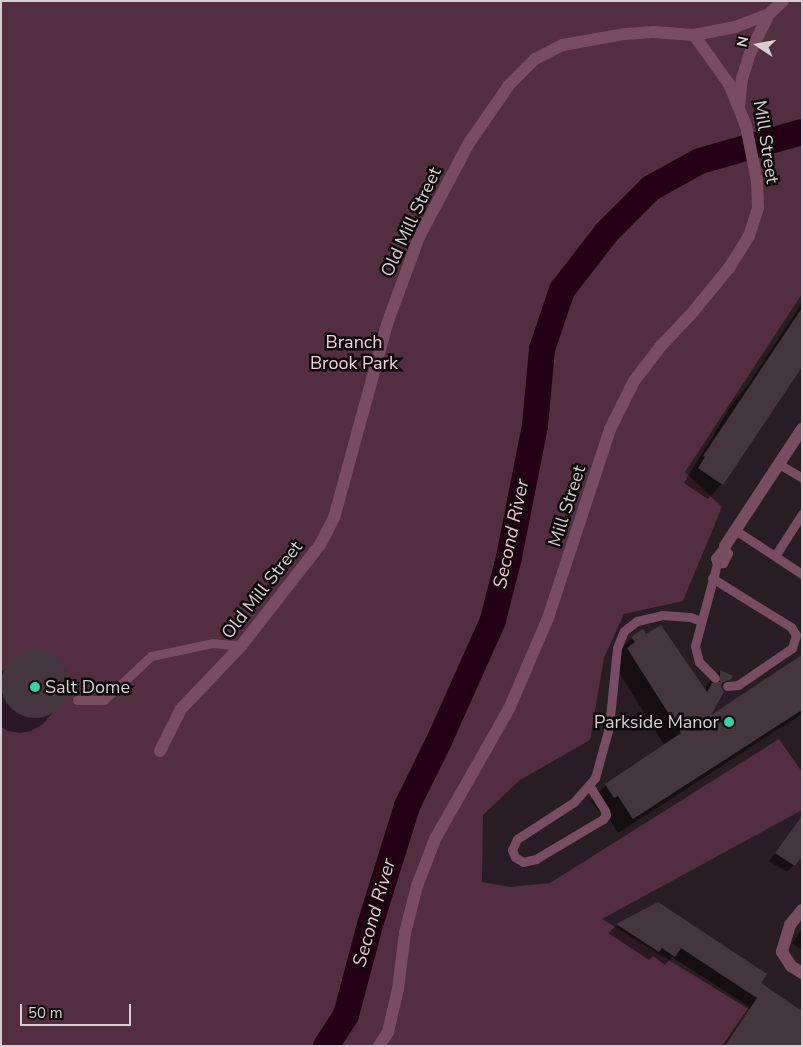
<!DOCTYPE html>
<style>
body{margin:0}
#map{position:relative;width:803px;height:1047px;overflow:hidden;background:#281d22;font-family:"Nunito Sans",sans-serif}
div>[style]{position:absolute}
[style*='--x']{left:calc(var(--x)*1px);top:calc(var(--y)*1px);width:calc(var(--w)*1px);rotate:calc(var(--a)*1deg)}
.green>*{inset:0;background:#532d40}
.shadow>*{inset:0;background:#0007}
.river>*{height:26px;margin:-13px;padding:0 13px;transform-origin:13px;border-radius:13px;background:#230013}
.building>*{inset:0;background:#43373d}
.round{border-radius:50%}
.service>*{height:9px;margin:-4.5px;padding:0 4.5px;transform-origin:4.5px;border-radius:4.5px;background:#784c61}
.minor>*{height:12px;margin:-6px;padding:0 6px;transform-origin:6px;border-radius:6px;background:#784c61}
.tertiary>*{height:12px;margin:-6px;padding:0 6px;transform-origin:6px;border-radius:6px;background:#784c61}
.dots>*{width:14px;height:14px;translate:-50% -50%;box-sizing:border-box;border:2px solid #0e090b;border-radius:50%}
span{translate:-50% -50%;white-space:nowrap;text-align:center;line-height:1.15;-webkit-text-stroke:5px #0e090b;paint-order:stroke}
.street-label{font-size:18px;color:#d6cfd2}
.park-label{font-size:18px;color:#f5cfe0}
.poi-label{font-size:18px;color:#d6cfd2}
.left{translate:0 -50%;text-align:left}
.right{translate:-100% -50%;text-align:right}
.water-label{font-size:19px;color:#f5bed7;font-style:italic}
.frame{position:absolute;inset:0;border:2px solid #d6cfd2;pointer-events:none}
.north{position:absolute;left:733px;top:20px;width:50px;height:50px;-webkit-text-stroke:4px #0e090b;paint-order:stroke;rotate:282deg;font-size:14px;font-weight:700;line-height:20px;text-align:center;color:#d6cfd2}
.north::after{content:'';display:block;margin:auto;width:18px;height:22px;background:#d6cfd2;clip-path:polygon(50% 0,100% 100%,50% 72%,0 100%)}
.scale{position:absolute;left:20px;top:1004px;width:111px;height:22px;box-sizing:border-box;border:2px solid #d6cfd2;border-top:0;padding-left:6px;font-size:15px;line-height:18px;white-space:nowrap;color:#d6cfd2;-webkit-text-stroke:4px #0e090b;paint-order:stroke}
</style>
<div id="map">
<div class="green">
<div style="clip-path:polygon(1px 1px,802px 1px,802px 294px,685px 472px,722px 507px,683px 601px,624px 614px,604px 658px,590px 740px,520px 780px,483px 815px,482px 882px,510px 887px,550px 883px,779px 739px,802px 772px,802px 810px,602px 919px,755px 1013px,732px 1046px,1px 1046px)"></div>
</div>
<div class="shadow">
<div style="clip-path:polygon(802px 303px,802px 365px,722px 484px,708px 499px,684px 483px,733px 403px,748px 385px)"></div>
<div style="clip-path:polygon(632px 638px,706px 692px,706px 686px,720px 671px,730px 679px,720px 688px,707px 719px,802px 656px,802px 714px,618px 833px,603px 809px,599px 812px,591px 800px,606px 785px,665px 746px,613px 663px,618px 652px)"></div>
<div style="clip-path:polygon(32px 651px,46px 653px,58px 659px,66px 670px,69px 684px,66px 697px,43px 724px,31px 731px,20px 733px,8px 731px,1px 727px,1px 672px,20px 655px)"></div>
<div style="clip-path:polygon(796px 826px,794px 865px,787px 872px,769px 861px)"></div>
<div style="clip-path:polygon(657px 904px,759px 983px,802px 1046px,722px 1046px,749px 1007px,672px 957px,665px 965px,653px 956px,649px 960px,608px 933px,617px 925px)"></div>
<div style="clip-path:polygon(802px 929px,802px 950px,792px 943px)"></div>
</div>
<div class="river">
<div style="--x:326;--y:1046;--w:37;--a:-57"></div>
<div style="--x:346;--y:1015;--w:93;--a:-75.1"></div>
<div style="--x:370;--y:925;--w:125;--a:-72.7"></div>
<div style="--x:407;--y:806;--w:72;--a:-63.8"></div>
<div style="--x:439;--y:741;--w:133;--a:-65.9"></div>
<div style="--x:493;--y:620;--w:65;--a:-75.7"></div>
<div style="--x:509;--y:557;--w:134;--a:-78.8"></div>
<div style="--x:535;--y:426;--w:77;--a:-84.8"></div>
<div style="--x:542;--y:349;--w:62;--a:-71.3"></div>
<div style="--x:562;--y:290;--w:73;--a:-52.2"></div>
<div style="--x:607;--y:232;--w:62;--a:-45"></div>
<div style="--x:651;--y:188;--w:56;--a:-28.9"></div>
<div style="--x:700;--y:161;--w:106;--a:-15.9"></div>
</div>
<div class="building">
<div style="clip-path:polygon(802px 308px,802px 367px,723px 485px,698px 468px,705px 457px,703px 456px)"></div>
<div style="clip-path:polygon(661px 625px,707px 692px,712px 683px,720px 682px,720px 670px,733px 676px,731px 679px,722px 683px,721px 687px,724px 692px,711px 715px,802px 655px,802px 710px,633px 819px,618px 796px,614px 798px,605px 784px,681px 733px,627px 648px,635px 642px,631px 637px,643px 629px,646px 634px)"></div>
<div class="round" style="left:1px;top:650px;width:68px;height:68px"></div>
<div style="clip-path:polygon(802px 816px,802px 856px,795px 866px,775px 853px)"></div>
<div style="clip-path:polygon(658px 902px,767px 974px,761px 983px,802px 1011px,802px 1046px,725px 1046px,757px 998px,681px 948px,675px 957px,662px 948px,659px 952px,616px 924px)"></div>
</div>
<div class="service">
<div style="--x:779;--y:464;--w:27;--a:31"></div>
<div style="--x:735;--y:530;--w:80;--a:33.3"></div>
<div style="--x:775;--y:556;--w:50;--a:-57.3"></div>
<div style="--x:717;--y:564;--w:6;--a:-9"></div>
<div style="--x:723;--y:563;--w:11;--a:-63"></div>
<div style="--x:728;--y:553;--w:6;--a:-129"></div>
<div style="--x:712;--y:578;--w:93;--a:31.8"></div>
<div style="--x:791;--y:627;--w:9;--a:58"></div>
<div style="--x:796;--y:635;--w:14;--a:107"></div>
<div style="--x:792;--y:648;--w:65;--a:145.6"></div>
<div style="--x:738;--y:685;--w:11;--a:175"></div>
<div style="--x:715;--y:678;--w:23;--a:-135"></div>
<div style="--x:699;--y:662;--w:16;--a:-104"></div>
<div style="--x:695;--y:646;--w:85;--a:-75"></div>
<div style="--x:717;--y:564;--w:6;--a:-108"></div>
<div style="--x:715;--y:558;--w:16;--a:-50"></div>
<div style="--x:77;--y:700;--w:27;--a:0"></div>
<div style="--x:104;--y:700;--w:64;--a:-43.1"></div>
<div style="--x:151;--y:656;--w:63;--a:-11.8"></div>
<div style="--x:213;--y:643;--w:28;--a:6"></div>
<div style="--x:589;--y:785;--w:31;--a:58"></div>
<div style="--x:605;--y:811;--w:4;--a:76"></div>
<div style="--x:606;--y:815;--w:5;--a:127"></div>
<div style="--x:603;--y:819;--w:78;--a:149.2"></div>
<div style="--x:536;--y:859;--w:13;--a:167"></div>
<div style="--x:523;--y:862;--w:9;--a:-148"></div>
<div style="--x:515;--y:857;--w:8;--a:-113"></div>
<div style="--x:512;--y:850;--w:12;--a:-66"></div>
<div style="--x:517;--y:839;--w:68;--a:-33"></div>
<div style="--x:574;--y:802;--w:32;--a:-49"></div>
<div style="--x:595;--y:778;--w:53;--a:-74.6"></div>
<div style="--x:609;--y:727;--w:79;--a:-84.2"></div>
<div style="--x:617;--y:648;--w:18;--a:-68"></div>
<div style="--x:624;--y:631;--w:16;--a:-38"></div>
<div style="--x:637;--y:621;--w:26;--a:-13"></div>
<div style="--x:662;--y:615;--w:28;--a:4"></div>
<div style="--x:690;--y:617;--w:12;--a:20"></div>
</div>
<div class="minor">
<div style="--x:725;--y:546;--w:140;--a:-56.7"></div>
<div style="--x:160;--y:751;--w:47;--a:-63.4"></div>
<div style="--x:181;--y:709;--w:87;--a:-46.4"></div>
<div style="--x:241;--y:646;--w:128;--a:-52"></div>
<div style="--x:320;--y:545;--w:30;--a:-63"></div>
<div style="--x:334;--y:518;--w:201;--a:-74.7"></div>
<div style="--x:387;--y:324;--w:93;--a:-69.8"></div>
<div style="--x:419;--y:237;--w:106;--a:-62"></div>
<div style="--x:469;--y:143;--w:70;--a:-55.4"></div>
<div style="--x:509;--y:85;--w:37;--a:-45"></div>
<div style="--x:535;--y:59;--w:31;--a:-27"></div>
<div style="--x:563;--y:45;--w:63;--a:-10.1"></div>
<div style="--x:625;--y:34;--w:28;--a:-4"></div>
<div style="--x:653;--y:32;--w:41;--a:4.2"></div>
<div style="--x:694;--y:35;--w:42;--a:-11"></div>
<div style="--x:735;--y:27;--w:36;--a:-21"></div>
<div style="--x:802;--y:910;--w:19;--a:129"></div>
<div style="--x:790;--y:925;--w:28;--a:107"></div>
<div style="--x:782;--y:952;--w:17;--a:57"></div>
<div style="--x:791;--y:966;--w:13;--a:32"></div>
</div>
<div class="tertiary">
<div style="--x:739;--y:106;--w:27;--a:-84"></div>
<div style="--x:742;--y:79;--w:27;--a:-73"></div>
<div style="--x:750;--y:53;--w:43;--a:-64"></div>
<div style="--x:769;--y:14;--w:19;--a:-43"></div>
<div style="--x:379;--y:1046;--w:17;--a:-57"></div>
<div style="--x:388;--y:1032;--w:44;--a:-76.9"></div>
<div style="--x:398;--y:989;--w:56;--a:-82.9"></div>
<div style="--x:405;--y:933;--w:49;--a:-75.7"></div>
<div style="--x:417;--y:886;--w:50;--a:-69"></div>
<div style="--x:435;--y:839;--w:150;--a:-60.4"></div>
<div style="--x:509;--y:709;--w:99;--a:-66.8"></div>
<div style="--x:548;--y:618;--w:199;--a:-71.8"></div>
<div style="--x:610;--y:429;--w:54;--a:-63.4"></div>
<div style="--x:634;--y:381;--w:44;--a:-52.4"></div>
<div style="--x:661;--y:346;--w:45;--a:-46.8"></div>
<div style="--x:692;--y:313;--w:58;--a:-50.6"></div>
<div style="--x:729;--y:268;--w:38;--a:-58"></div>
<div style="--x:749;--y:236;--w:29;--a:-72"></div>
<div style="--x:758;--y:208;--w:27;--a:-92"></div>
<div style="--x:757;--y:181;--w:56;--a:-101.3"></div>
<div style="--x:746;--y:126;--w:45;--a:-112"></div>
<div style="--x:729;--y:84;--w:60;--a:-125.5"></div>
</div>
<div class="dots">
<div style="left:35px;top:687px;background:#32d4a8"></div>
<div style="left:729px;top:722px;background:#32d4a8"></div>
</div>
<div class="street-label">
<span style="left:766px;top:142px;rotate:81deg">Mill Street</span>
<span style="left:411px;top:222px;rotate:-65deg">Old Mill Street</span>
<span style="left:567px;top:506px;rotate:-72deg">Mill Street</span>
<span style="left:262px;top:590px;rotate:-52deg">Old Mill Street</span>
</div>
<div class="park-label">
<span style="left:354px;top:353px">Branch<br>Brook Park</span>
</div>
<div class="poi-label">
<span class="left" style="left:45px;top:687px">Salt Dome</span>
<span class="right" style="left:719px;top:722px">Parkside Manor</span>
</div>
<div class="water-label">
<span style="left:512px;top:534px;rotate:-78deg">Second River</span>
<span style="left:375px;top:913px;rotate:-74deg">Second River</span>
</div>
<div class="frame"></div>
<div class="north">N</div>
<div class="scale">50 m</div>
</div>
